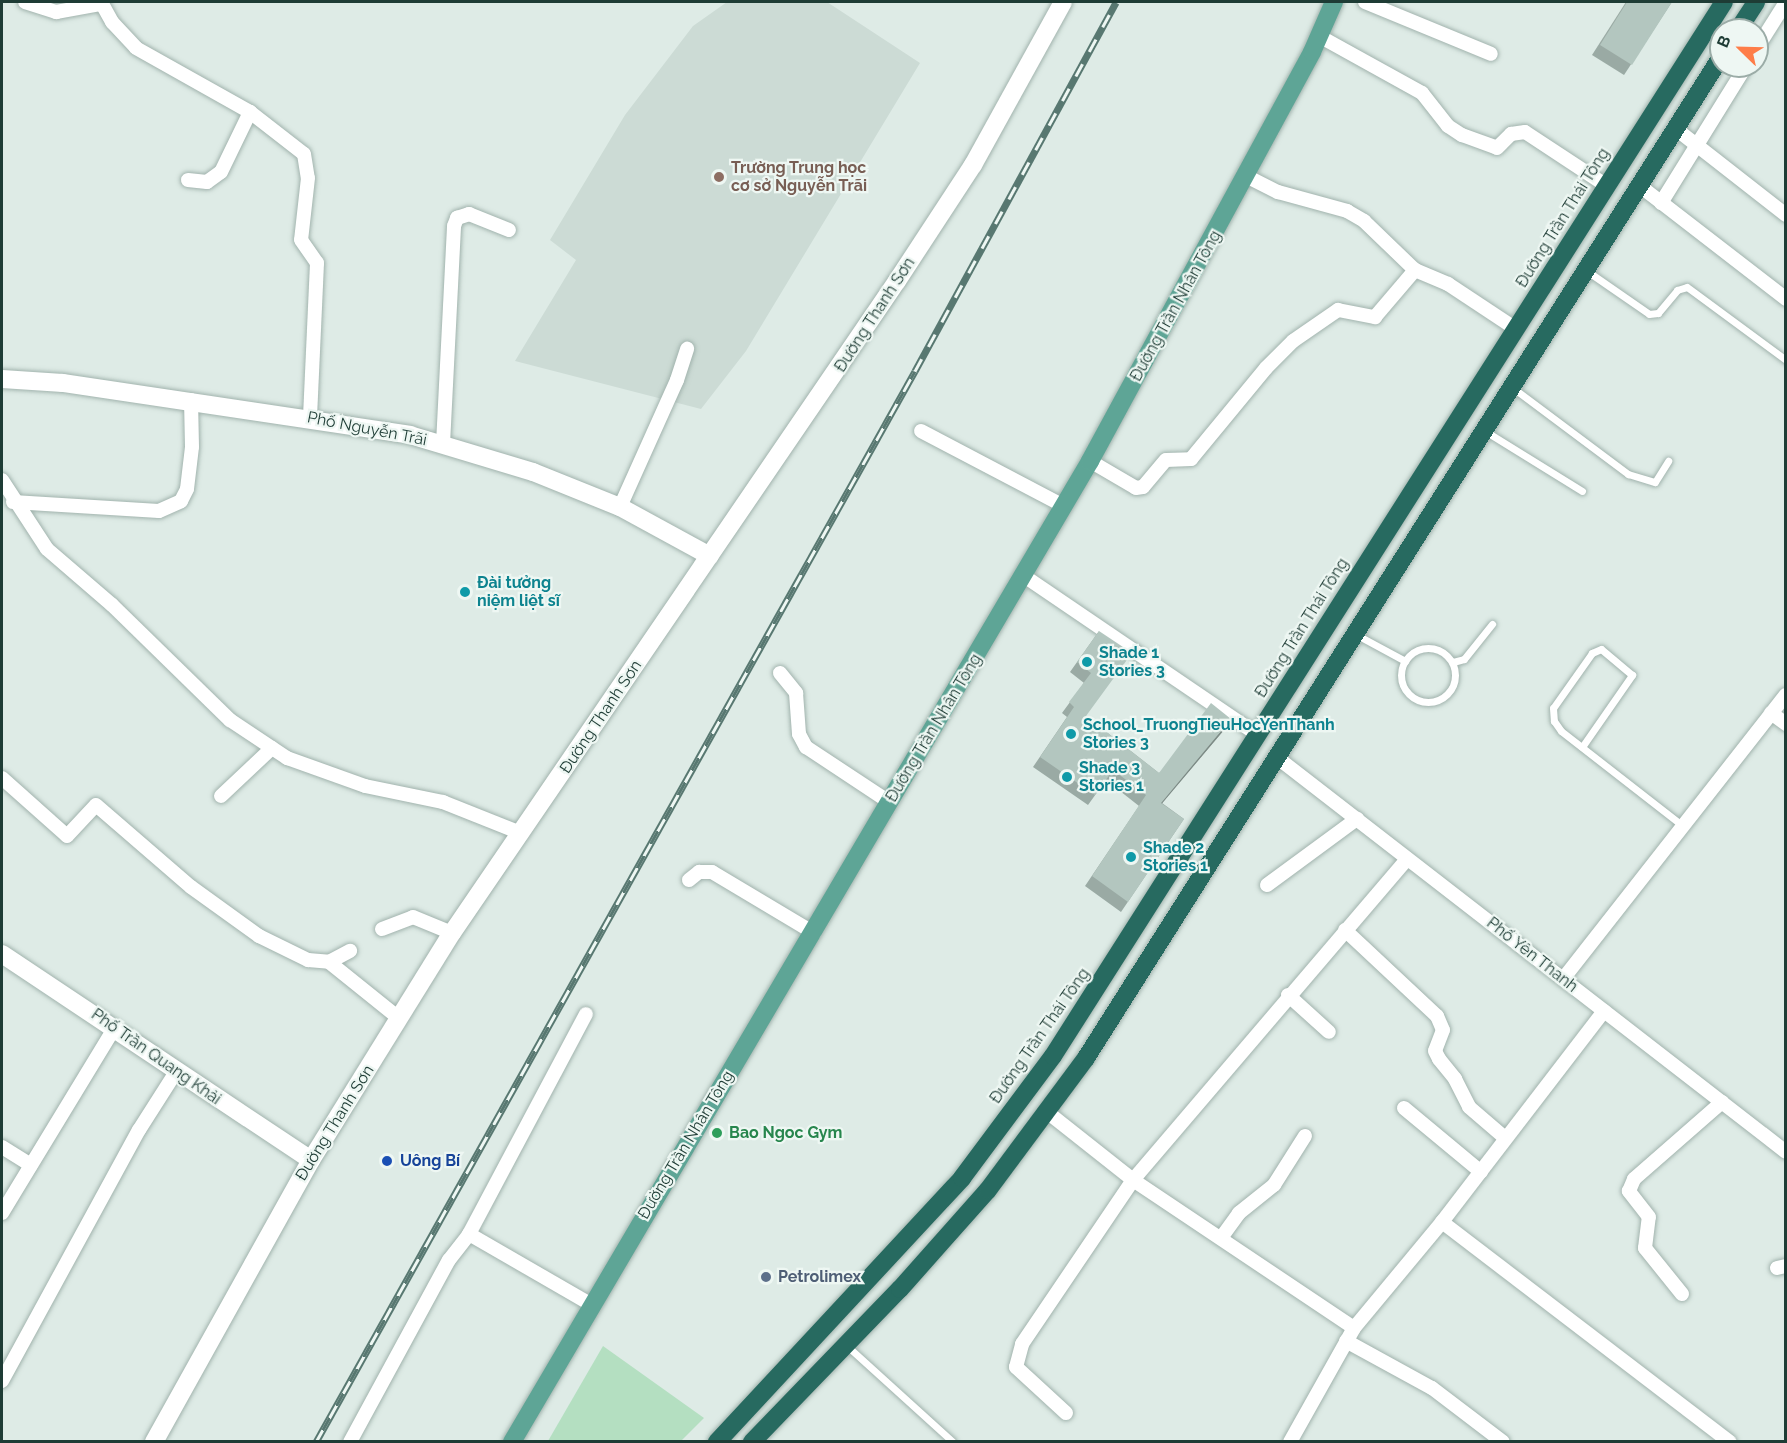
<!DOCTYPE html>
<meta charset="utf-8">
<style>
body{margin:0}
#map{position:relative;width:1787px;height:1443px;overflow:hidden;background:#deebe6;font-family:Raleway,sans-serif}
div>[style]{position:absolute}
[style*='--x']{left:calc(var(--x)*1px);top:calc(var(--y)*1px);width:calc(var(--w)*1px);rotate:calc(var(--a)*1deg)}
.built>*{inset:0;background:#ccdbd5}
.green>*{inset:0;background:#b4dfc1}
.roads{filter:drop-shadow(0 0 2px #a1b3ad) drop-shadow(0 0 2px #a1b3ad)}
.lane>*{height:7px;margin:-3.5px;padding:0 3.5px;transform-origin:3.5px;border-radius:3.5px;background:#fff}
.lane>.ring{margin:-3.5px;padding:0;box-sizing:content-box;background:none;border:7px solid #fff;border-radius:50%}
.street>*{height:14px;margin:-7px;padding:0 7px;transform-origin:7px;border-radius:7px;background:#fff}
.secondary>*{height:18px;margin:-9px;padding:0 9px;transform-origin:9px;border-radius:9px;background:#fff}
.primary>*{height:18px;margin:-9px;padding:0 9px;transform-origin:9px;border-radius:9px;background:#5ea596}
.highway>*{height:18px;margin:-9px;padding:0 9px;transform-origin:9px;border-radius:9px;background:#276a60}
.rail>*{height:7px;margin-top:-3.5px;transform-origin:0;background:repeating-linear-gradient(90deg,#eef7f3 0 14px,#587871 0 28px);box-sizing:border-box;border-block:2px solid #587871}
.wall>*{inset:0;background:#9aaaa4}
.shaded-wall>*{inset:0;background:#7d8b86}
.building>*{inset:0;background:#b3c6bf}
.dots>*{width:16px;height:16px;translate:-50% -50%;box-sizing:border-box;border:3px solid #eef7f3;border-radius:50%}
span{translate:-50% -50%;white-space:nowrap;text-align:center;line-height:1.15;-webkit-text-stroke:4.5px #eef7f3;paint-order:stroke}
.education-label{font-size:16px;color:#785e54;font-weight:700}
.left{translate:0 -50%;text-align:left}
.street-label{font-size:16px;color:#1e3c35}
.culture-label{font-size:16px;color:#0d838f;font-weight:700}
.leisure-label{font-size:16px;color:#27864d;font-weight:700}
.transit-label{font-size:16px;color:#164399;font-weight:700}
.service-label{font-size:16px;color:#4e5e75;font-weight:700}
.frame{position:absolute;inset:0;border:3px solid #1e3c35;pointer-events:none}
.north{position:absolute;left:1709px;top:18px;width:60px;height:60px;box-sizing:border-box;background:#eef7f3;border:2px solid #9baca7;border-radius:50%;rotate:293deg;font-size:16px;font-weight:700;line-height:24px;text-align:center;color:#1e3c35}
.north::after{content:'';display:block;margin:auto;width:21px;height:27px;background:#fe7d48;clip-path:polygon(50% 0,100% 100%,50% 72%,0 100%)}
</style>
<div id="map">
<div class="built">
<div style="clip-path:polygon(727px 2px,827px 2px,920px 63px,746px 351px,701px 409px,515px 361px,576px 260px,550px 240px,625px 115px,693px 26px)"></div>
</div>
<div class="green">
<div style="clip-path:polygon(603px 1346px,704px 1418px,681px 1441px,548px 1441px)"></div>
</div>
<div class="roads">
<div class="lane">
<div style="--x:1587;--y:271;--w:75;--a:34.7"></div>
<div style="--x:1649;--y:314;--w:9;--a:-6"></div>
<div style="--x:1658;--y:313;--w:30;--a:-50"></div>
<div style="--x:1677;--y:290;--w:10;--a:-17"></div>
<div style="--x:1687;--y:287;--w:123;--a:36.4"></div>
<div style="--x:1513;--y:388;--w:144;--a:36.8"></div>
<div style="--x:1628;--y:474;--w:28;--a:17"></div>
<div style="--x:1655;--y:482;--w:25;--a:-58"></div>
<div style="--x:1485;--y:431;--w:114;--a:31.7"></div>
<div style="--x:1357;--y:635;--w:55;--a:28.4"></div>
<div class="ring" style="left:1401px;top:648px;width:47px;height:47px"></div>
<div style="--x:1453;--y:662;--w:11;--a:-15"></div>
<div style="--x:1464;--y:659;--w:45;--a:-51.3"></div>
<div style="--x:1582;--y:747;--w:88;--a:-55.2"></div>
<div style="--x:1632;--y:675;--w:40;--a:-140"></div>
<div style="--x:1601;--y:649;--w:10;--a:156"></div>
<div style="--x:1592;--y:653;--w:67;--a:125.3"></div>
<div style="--x:1553;--y:708;--w:13;--a:86"></div>
<div style="--x:1554;--y:721;--w:12;--a:55"></div>
<div style="--x:1561;--y:731;--w:155;--a:37.9"></div>
<div style="--x:846;--y:1345;--w:144;--a:42.2"></div>
</div>
<div class="street">
<div style="--x:25;--y:2;--w:33;--a:18"></div>
<div style="--x:56;--y:12;--w:46;--a:-10.1"></div>
<div style="--x:101;--y:2;--w:23;--a:61"></div>
<div style="--x:112;--y:22;--w:35;--a:47"></div>
<div style="--x:136;--y:48;--w:131;--a:29.3"></div>
<div style="--x:250;--y:112;--w:68;--a:37.9"></div>
<div style="--x:304;--y:154;--w:24;--a:81"></div>
<div style="--x:308;--y:178;--w:62;--a:96.4"></div>
<div style="--x:301;--y:240;--w:28;--a:55"></div>
<div style="--x:317;--y:263;--w:154;--a:92.6"></div>
<div style="--x:1365;--y:2;--w:136;--a:22.4"></div>
<div style="--x:1319;--y:36;--w:118;--a:29"></div>
<div style="--x:1422;--y:93;--w:42;--a:51.8"></div>
<div style="--x:1448;--y:126;--w:17;--a:33"></div>
<div style="--x:1462;--y:135;--w:37;--a:20"></div>
<div style="--x:1497;--y:148;--w:20;--a:-45"></div>
<div style="--x:1511;--y:134;--w:14;--a:-8"></div>
<div style="--x:1525;--y:132;--w:98;--a:33.4"></div>
<div style="--x:1757;--y:48;--w:54;--a:-57.8"></div>
<div style="--x:1676;--y:129;--w:140;--a:38"></div>
<div style="--x:1246;--y:176;--w:36;--a:27"></div>
<div style="--x:1278;--y:192;--w:72;--a:15.4"></div>
<div style="--x:1347;--y:211;--w:20;--a:30"></div>
<div style="--x:1364;--y:221;--w:71;--a:43.9"></div>
<div style="--x:1415;--y:270;--w:36;--a:23"></div>
<div style="--x:1448;--y:284;--w:82;--a:33.5"></div>
<div style="--x:188;--y:180;--w:19;--a:6"></div>
<div style="--x:207;--y:182;--w:17;--a:-36"></div>
<div style="--x:221;--y:172;--w:67;--a:-64.2"></div>
<div style="--x:1640;--y:186;--w:185;--a:37.7"></div>
<div style="--x:1661;--y:203;--w:161;--a:-58.2"></div>
<div style="--x:921;--y:431;--w:161;--a:27.7"></div>
<div style="--x:443;--y:444;--w:218;--a:-87.1"></div>
<div style="--x:454;--y:226;--w:9;--a:-69"></div>
<div style="--x:457;--y:218;--w:13;--a:-18"></div>
<div style="--x:469;--y:214;--w:43;--a:21.8"></div>
<div style="--x:1090;--y:461;--w:53;--a:30.4"></div>
<div style="--x:1136;--y:488;--w:7;--a:-8"></div>
<div style="--x:1143;--y:487;--w:35;--a:-50"></div>
<div style="--x:1166;--y:460;--w:25;--a:-2"></div>
<div style="--x:1191;--y:459;--w:118;--a:-50.5"></div>
<div style="--x:1266;--y:368;--w:38;--a:-45"></div>
<div style="--x:1293;--y:341;--w:55;--a:-34.6"></div>
<div style="--x:1338;--y:310;--w:38;--a:11"></div>
<div style="--x:1375;--y:317;--w:62;--a:-49.6"></div>
<div style="--x:2;--y:480;--w:82;--a:56.9"></div>
<div style="--x:47;--y:549;--w:86;--a:40.7"></div>
<div style="--x:112;--y:605;--w:165;--a:44.3"></div>
<div style="--x:230;--y:720;--w:69;--a:33.7"></div>
<div style="--x:287;--y:758;--w:83;--a:19.7"></div>
<div style="--x:365;--y:786;--w:80;--a:11.6"></div>
<div style="--x:443;--y:802;--w:84;--a:21.7"></div>
<div style="--x:13;--y:502;--w:146;--a:3.5"></div>
<div style="--x:159;--y:511;--w:24;--a:-24"></div>
<div style="--x:181;--y:501;--w:13;--a:-63"></div>
<div style="--x:187;--y:489;--w:42;--a:-83.2"></div>
<div style="--x:192;--y:447;--w:47;--a:-91.2"></div>
<div style="--x:620;--y:507;--w:139;--a:-65.8"></div>
<div style="--x:677;--y:380;--w:33;--a:-72"></div>
<div style="--x:1024;--y:576;--w:283;--a:34.2"></div>
<div style="--x:780;--y:673;--w:26;--a:51"></div>
<div style="--x:796;--y:693;--w:41;--a:85.8"></div>
<div style="--x:799;--y:734;--w:15;--a:62"></div>
<div style="--x:806;--y:747;--w:100;--a:33.5"></div>
<div style="--x:1771;--y:713;--w:19;--a:36"></div>
<div style="--x:1279;--y:759;--w:641;--a:37.78"></div>
<div style="--x:2;--y:778;--w:87;--a:41.7"></div>
<div style="--x:67;--y:836;--w:42;--a:-46.9"></div>
<div style="--x:96;--y:805;--w:125;--a:40.8"></div>
<div style="--x:191;--y:887;--w:84;--a:35.8"></div>
<div style="--x:259;--y:936;--w:55;--a:26.1"></div>
<div style="--x:308;--y:960;--w:21;--a:5"></div>
<div style="--x:329;--y:962;--w:24;--a:-28"></div>
<div style="--x:221;--y:796;--w:70;--a:-43.3"></div>
<div style="--x:689;--y:880;--w:13;--a:-39"></div>
<div style="--x:699;--y:872;--w:13;--a:0"></div>
<div style="--x:712;--y:872;--w:119;--a:30.9"></div>
<div style="--x:1267;--y:885;--w:112;--a:-36.3"></div>
<div style="--x:382;--y:929;--w:33;--a:-21"></div>
<div style="--x:413;--y:917;--w:42;--a:22.3"></div>
<div style="--x:1345;--y:930;--w:126;--a:43.1"></div>
<div style="--x:1437;--y:1016;--w:15;--a:67"></div>
<div style="--x:1443;--y:1030;--w:22;--a:111"></div>
<div style="--x:1435;--y:1051;--w:9;--a:63"></div>
<div style="--x:1439;--y:1059;--w:26;--a:51"></div>
<div style="--x:1455;--y:1079;--w:31;--a:63"></div>
<div style="--x:1469;--y:1107;--w:48;--a:40.7"></div>
<div style="--x:329;--y:962;--w:91;--a:38.8"></div>
<div style="--x:1563;--y:979;--w:361;--a:-51.9"></div>
<div style="--x:1288;--y:995;--w:55;--a:42.1"></div>
<div style="--x:1404;--y:1108;--w:100;--a:39.7"></div>
<div style="--x:1046;--y:1111;--w:111;--a:38.4"></div>
<div style="--x:1133;--y:1180;--w:266;--a:33.8"></div>
<div style="--x:2;--y:1147;--w:34;--a:32"></div>
<div style="--x:2;--y:1213;--w:218;--a:-58.7"></div>
<div style="--x:1442;--y:1222;--w:362;--a:37.4"></div>
<div style="--x:469;--y:1234;--w:249;--a:-62"></div>
<div style="--x:1221;--y:1238;--w:31;--a:-54"></div>
<div style="--x:1239;--y:1213;--w:45;--a:-38.7"></div>
<div style="--x:1274;--y:1185;--w:58;--a:-57.7"></div>
<div style="--x:1777;--y:1268;--w:9;--a:-13"></div>
<div style="--x:1682;--y:1294;--w:59;--a:-128.8"></div>
<div style="--x:1645;--y:1248;--w:31;--a:-83"></div>
<div style="--x:1649;--y:1217;--w:33;--a:-128"></div>
<div style="--x:1629;--y:1191;--w:13;--a:-67"></div>
<div style="--x:1634;--y:1179;--w:117;--a:-41.2"></div>
<div style="--x:1346;--y:1341;--w:98;--a:28.7"></div>
<div style="--x:1432;--y:1388;--w:89;--a:37.3"></div>
<div style="--x:2;--y:1381;--w:286;--a:-61.4"></div>
<div style="--x:139;--y:1130;--w:69;--a:-57.5"></div>
<div style="--x:1066;--y:1413;--w:68;--a:-137.4"></div>
<div style="--x:1016;--y:1367;--w:24;--a:-75"></div>
<div style="--x:1022;--y:1344;--w:198;--a:-55.9"></div>
<div style="--x:1133;--y:1180;--w:422;--a:-49.5"></div>
<div style="--x:350;--y:1442;--w:207;--a:-61.5"></div>
<div style="--x:449;--y:1260;--w:33;--a:-52"></div>
<div style="--x:469;--y:1234;--w:140;--a:30"></div>
<div style="--x:1290;--y:1442;--w:131;--a:-60.7"></div>
<div style="--x:1354;--y:1328;--w:138;--a:-50.3"></div>
<div style="--x:1442;--y:1222;--w:266;--a:-52.5"></div>
</div>
<div class="secondary">
<div style="--x:2;--y:379;--w:61;--a:3.8"></div>
<div style="--x:63;--y:383;--w:351;--a:8.5"></div>
<div style="--x:410;--y:435;--w:128;--a:16.7"></div>
<div style="--x:533;--y:472;--w:94;--a:21.9"></div>
<div style="--x:620;--y:507;--w:102;--a:28.6"></div>
<div style="--x:2;--y:954;--w:371;--a:33.7"></div>
<div style="--x:154;--y:1442;--w:323;--a:-60.9"></div>
<div style="--x:311;--y:1160;--w:267;--a:-58.2"></div>
<div style="--x:452;--y:933;--w:789;--a:-55.69"></div>
<div style="--x:897;--y:281;--w:139;--a:-56.8"></div>
<div style="--x:973;--y:165;--w:186;--a:-61.1"></div>
</div>
<div class="primary">
<div style="--x:512;--y:1442;--w:1139;--a:-59.49"></div>
<div style="--x:1090;--y:461;--w:465;--a:-61.5"></div>
<div style="--x:1312;--y:52;--w:55;--a:-66.3"></div>
</div>
<div class="highway">
<div style="--x:1738;--y:30;--w:33;--a:-57"></div>
<div style="--x:717;--y:1442;--w:360;--a:-47.1"></div>
<div style="--x:962;--y:1178;--w:152;--a:-53.3"></div>
<div style="--x:1053;--y:1056;--w:1249;--a:-57.52"></div>
<div style="--x:752;--y:1442;--w:213;--a:-46"></div>
<div style="--x:900;--y:1289;--w:132;--a:-48.4"></div>
<div style="--x:988;--y:1190;--w:164;--a:-53.4"></div>
<div style="--x:1086;--y:1058;--w:1185;--a:-57.61"></div>
</div>
</div>
<div class="rail">
<div style="--x:316;--y:1442;--w:1227;--a:-60.78"></div>
<div style="--x:915;--y:371;--w:420;--a:-61.4"></div>
</div>
<div class="wall">
<div style="clip-path:polygon(1626px 2px,1672px 2px,1624px 75px,1592px 55px)"></div>
<div style="clip-path:polygon(1099px 631px,1086px 716px,1159px 773px,1224px 730px,1162px 803px,1184px 819px,1121px 912px,1085px 886px,1139px 806px,1106px 780px,1088px 805px,1033px 767px,1067px 717px,1062px 713px,1084px 683px,1070px 672px)"></div>
</div>
<div class="shaded-wall">
<div style="clip-path:polygon(1231px 719px,1224px 730px,1154px 813px,1161px 803px)"></div>
</div>
<div class="building">
<div style="clip-path:polygon(1627px 2px,1672px 2px,1632px 65px,1600px 45px)"></div>
<div style="clip-path:polygon(1099px 631px,1132px 653px,1086px 716px,1159px 773px,1211px 703px,1231px 719px,1161px 803px,1184px 819px,1128px 902px,1092px 876px,1146px 795px,1113px 770px,1095px 795px,1040px 757px,1074px 707px,1069px 702px,1091px 673px,1077px 662px)"></div>
</div>
<div class="dots">
<div style="left:719px;top:177px;background:#8d6e63"></div>
<div style="left:465px;top:592px;background:#0f9aa8"></div>
<div style="left:1087px;top:662px;background:#0f9aa8"></div>
<div style="left:1071px;top:734px;background:#0f9aa8"></div>
<div style="left:1067px;top:777px;background:#0f9aa8"></div>
<div style="left:1131px;top:857px;background:#0f9aa8"></div>
<div style="left:717px;top:1133px;background:#2e9e5b"></div>
<div style="left:387px;top:1161px;background:#1a4fb4"></div>
<div style="left:766px;top:1277px;background:#5c6f8a"></div>
</div>
<div class="education-label">
<span class="left" style="left:731px;top:177px">Trường Trung học<br>cơ sở Nguyễn Trãi</span>
</div>
<div class="street-label">
<span style="left:1563px;top:218px;rotate:-58deg">Đường Trần Thái Tông</span>
<span style="left:1176px;top:306px;rotate:-61deg">Đường Trần Nhân Tông</span>
<span style="left:875px;top:315px;rotate:-57deg">Đường Thanh Sơn</span>
<span style="left:367px;top:429px;rotate:11deg">Phố Nguyễn Trãi</span>
<span style="left:1302px;top:628px;rotate:-58deg">Đường Trần Thái Tông</span>
<span style="left:601px;top:717px;rotate:-56deg">Đường Thanh Sơn</span>
<span style="left:934px;top:728px;rotate:-59deg">Đường Trần Nhân Tông</span>
<span style="left:1532px;top:955px;rotate:38deg">Phố Yên Thanh</span>
<span style="left:1040px;top:1036px;rotate:-55deg">Đường Trần Thái Tông</span>
<span style="left:156px;top:1057px;rotate:35deg">Phố Trần Quang Khải</span>
<span style="left:335px;top:1123px;rotate:-58deg">Đường Thanh Sơn</span>
<span style="left:686px;top:1145px;rotate:-59deg">Đường Trần Nhân Tông</span>
</div>
<div class="culture-label">
<span class="left" style="left:477px;top:592px">Đài tưởng<br>niệm liệt sĩ</span>
<span class="left" style="left:1099px;top:662px">Shade 1<br>Stories 3</span>
<span class="left" style="left:1083px;top:734px">School_TruongTieuHocYenThanh<br>Stories 3</span>
<span class="left" style="left:1079px;top:777px">Shade 3<br>Stories 1</span>
<span class="left" style="left:1143px;top:857px">Shade 2<br>Stories 1</span>
</div>
<div class="leisure-label">
<span class="left" style="left:729px;top:1133px">Bao Ngoc Gym</span>
</div>
<div class="transit-label">
<span class="left" style="left:400px;top:1161px">Uông Bí</span>
</div>
<div class="service-label">
<span class="left" style="left:778px;top:1277px">Petrolimex</span>
</div>
<div class="frame"></div>
<div class="north">B</div>
</div>
